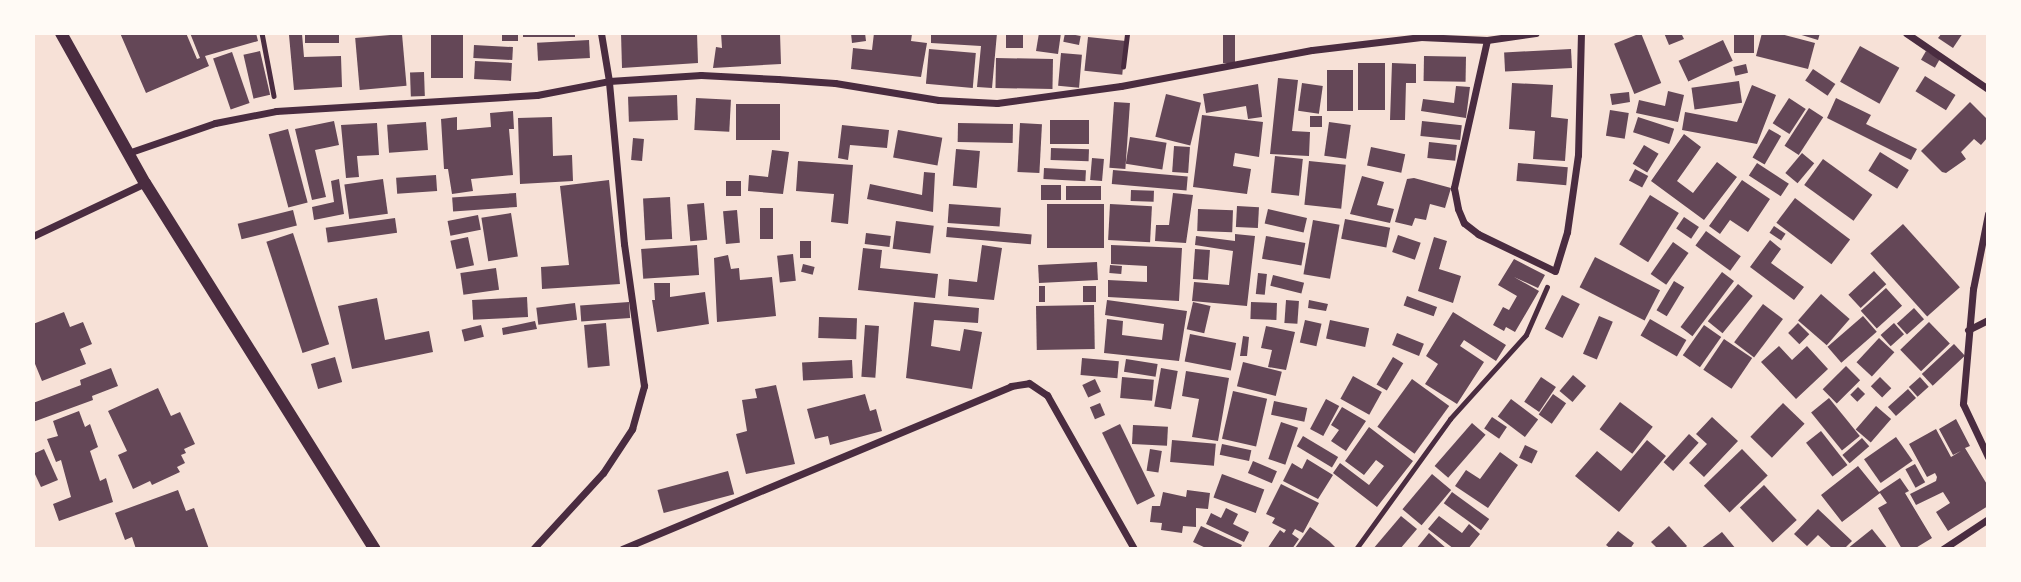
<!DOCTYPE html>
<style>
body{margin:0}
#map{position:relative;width:2021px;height:582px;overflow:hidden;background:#f7e1d7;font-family:"Roboto Condensed",sans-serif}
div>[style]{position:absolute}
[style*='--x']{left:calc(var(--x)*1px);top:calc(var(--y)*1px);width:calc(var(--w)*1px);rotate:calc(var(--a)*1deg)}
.building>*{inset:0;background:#644757;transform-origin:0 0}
.path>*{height:4.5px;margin:-2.25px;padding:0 2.25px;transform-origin:2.25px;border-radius:2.25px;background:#4a2c40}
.minor>*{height:7px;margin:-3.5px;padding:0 3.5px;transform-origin:3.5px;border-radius:3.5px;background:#4a2c40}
.tertiary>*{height:12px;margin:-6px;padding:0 6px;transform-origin:6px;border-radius:6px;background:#4a2c40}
span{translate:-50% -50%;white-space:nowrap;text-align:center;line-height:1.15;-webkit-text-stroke:7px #fffaf5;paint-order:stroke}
.frame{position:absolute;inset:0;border:35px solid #fffaf5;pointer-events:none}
</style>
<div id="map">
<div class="building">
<div style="clip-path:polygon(120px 33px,186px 33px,197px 59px,200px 58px,190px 33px,256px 33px,258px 41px,205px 56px,209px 66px,146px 93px)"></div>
<div style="left:305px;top:33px;width:34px;height:10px"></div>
<div style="left:431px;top:33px;width:32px;height:45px"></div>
<div style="left:502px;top:33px;width:16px;height:8px"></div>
<div style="left:523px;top:33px;width:52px;height:4px"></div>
<div style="clip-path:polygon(621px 33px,697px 33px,698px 63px,622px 68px)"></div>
<div style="clip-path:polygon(721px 33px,780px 33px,781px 64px,713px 68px,716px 47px,722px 48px)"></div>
<div style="clip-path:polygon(851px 33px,865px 33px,866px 41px,852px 43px)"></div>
<div style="clip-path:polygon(874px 33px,912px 34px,911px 41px,927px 43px,921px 77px,851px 69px,853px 48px,872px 50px)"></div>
<div style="clip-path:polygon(931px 33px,997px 33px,992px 88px,977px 87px,981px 46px,931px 43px)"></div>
<div style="left:1006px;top:33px;width:17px;height:15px"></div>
<div style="clip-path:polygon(1039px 33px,1061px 33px,1058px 54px,1036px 51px)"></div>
<div style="left:1065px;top:33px;width:16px;height:9px;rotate:11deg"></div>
<div style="left:1223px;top:33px;width:12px;height:30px"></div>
<div style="left:1641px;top:33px;width:54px;height:29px;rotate:68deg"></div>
<div style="clip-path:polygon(1664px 33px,1681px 33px,1684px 39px,1669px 45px)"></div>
<div style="left:1734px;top:33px;width:20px;height:20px"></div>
<div style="clip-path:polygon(1762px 33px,1777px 33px,1815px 43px,1808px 69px,1756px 56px)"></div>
<div style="clip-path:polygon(1795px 33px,1820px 33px,1818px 40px)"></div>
<div style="clip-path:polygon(1942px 33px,1963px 33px,1953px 48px,1938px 38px)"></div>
<div style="clip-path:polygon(302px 34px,304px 57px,341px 56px,342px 87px,294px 90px,289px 35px)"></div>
<div style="left:402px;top:34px;width:52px;height:47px;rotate:85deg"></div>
<div style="left:1088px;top:37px;width:38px;height:34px;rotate:6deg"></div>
<div style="left:589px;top:40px;width:18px;height:52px;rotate:87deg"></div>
<div style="left:1723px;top:40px;width:23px;height:49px;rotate:65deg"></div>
<div style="left:474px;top:45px;width:39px;height:13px;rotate:3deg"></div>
<div style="left:1860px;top:46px;width:45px;height:41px;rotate:29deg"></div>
<div style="left:929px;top:49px;width:47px;height:35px;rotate:5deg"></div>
<div style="left:1571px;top:49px;width:19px;height:67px;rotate:87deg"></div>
<div style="left:260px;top:51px;width:45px;height:17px;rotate:77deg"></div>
<div style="left:1926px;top:51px;width:16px;height:10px;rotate:30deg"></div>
<div style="left:232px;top:52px;width:54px;height:20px;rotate:71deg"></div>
<div style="left:1061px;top:53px;width:21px;height:33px;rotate:5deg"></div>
<div style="left:1424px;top:56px;width:42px;height:25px;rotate:1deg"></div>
<div style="left:996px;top:58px;width:57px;height:30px;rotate:1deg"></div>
<div style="left:475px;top:61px;width:37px;height:18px;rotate:3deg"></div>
<div style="left:1358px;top:63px;width:27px;height:47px"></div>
<div style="clip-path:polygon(1392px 63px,1416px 64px,1416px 83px,1406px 83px,1405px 120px,1390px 120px)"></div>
<div style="left:1746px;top:64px;width:9px;height:13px;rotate:77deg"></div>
<div style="left:1813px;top:69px;width:27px;height:14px;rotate:34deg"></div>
<div style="left:1327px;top:70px;width:26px;height:41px"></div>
<div style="left:424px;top:72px;width:24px;height:14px;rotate:88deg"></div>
<div style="left:1925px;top:76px;width:36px;height:18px;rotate:32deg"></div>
<div style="clip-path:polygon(1278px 78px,1298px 80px,1292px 131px,1310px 132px,1309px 156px,1270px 154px)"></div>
<div style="left:1739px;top:81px;width:22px;height:48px;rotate:82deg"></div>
<div style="left:1302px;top:83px;width:21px;height:28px;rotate:8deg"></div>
<div style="clip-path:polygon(1512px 83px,1553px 85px,1551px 117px,1568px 119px,1565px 161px,1533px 159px,1535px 131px,1509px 129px)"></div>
<div style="clip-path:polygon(1258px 84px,1262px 117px,1248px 119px,1246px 106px,1206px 113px,1203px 94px)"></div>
<div style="clip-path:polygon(1752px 85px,1776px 95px,1757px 144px,1682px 130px,1685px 112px,1737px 122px)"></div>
<div style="clip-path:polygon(1456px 86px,1470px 87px,1466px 118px,1421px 111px,1423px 99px,1454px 103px)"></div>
<div style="clip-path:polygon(1668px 91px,1684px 95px,1678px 122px,1636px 113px,1639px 100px,1665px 106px)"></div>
<div style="clip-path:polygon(1629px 92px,1630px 102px,1612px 105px,1610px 94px)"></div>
<div style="left:1166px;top:94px;width:36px;height:44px;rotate:14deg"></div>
<div style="left:677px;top:95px;width:25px;height:49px;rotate:88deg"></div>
<div style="left:696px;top:98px;width:35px;height:32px;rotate:3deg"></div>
<div style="left:1789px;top:98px;width:20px;height:30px;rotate:33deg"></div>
<div style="clip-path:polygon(1836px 98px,1871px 115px,1866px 124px,1917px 149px,1911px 160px,1827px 118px)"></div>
<div style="left:1114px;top:102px;width:16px;height:66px;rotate:4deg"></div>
<div style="clip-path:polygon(1970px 102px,1988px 120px,1988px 137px,1981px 145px,1974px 139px,1961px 152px,1966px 159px,1946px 173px,1942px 172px,1921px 151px)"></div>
<div style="left:736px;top:104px;width:44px;height:36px"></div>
<div style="left:1809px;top:108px;width:17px;height:45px;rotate:33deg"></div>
<div style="left:1610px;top:110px;width:19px;height:26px;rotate:9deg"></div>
<div style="clip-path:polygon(513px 111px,514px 129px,509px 129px,513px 175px,471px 179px,473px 191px,452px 194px,448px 169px,444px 169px,441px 119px,457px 117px,457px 130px,491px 127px,490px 113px)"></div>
<div style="clip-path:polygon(1202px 115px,1263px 122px,1259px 157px,1235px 153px,1233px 166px,1251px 169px,1247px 194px,1193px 187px)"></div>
<div style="left:1310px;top:116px;width:12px;height:11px"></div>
<div style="clip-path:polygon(552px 117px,553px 156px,572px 155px,573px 181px,520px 184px,518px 118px)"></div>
<div style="left:1638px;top:117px;width:38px;height:16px;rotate:18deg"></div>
<div style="left:1050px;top:120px;width:39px;height:24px"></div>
<div style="clip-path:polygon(334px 121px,339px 145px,315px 150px,326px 197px,312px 200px,295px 129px)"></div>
<div style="left:1422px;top:121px;width:40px;height:15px;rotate:6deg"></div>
<div style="left:426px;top:122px;width:28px;height:39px;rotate:86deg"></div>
<div style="left:1329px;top:122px;width:22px;height:34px;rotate:8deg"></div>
<div style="clip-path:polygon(377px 123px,379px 155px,357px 156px,359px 177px,346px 178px,341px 125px)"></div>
<div style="left:958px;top:123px;width:55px;height:19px;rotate:1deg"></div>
<div style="left:1020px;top:123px;width:22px;height:49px;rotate:3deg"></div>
<div style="clip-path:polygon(842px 125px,889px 130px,887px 148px,850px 145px,848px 160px,838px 158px)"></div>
<div style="left:288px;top:129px;width:76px;height:20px;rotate:75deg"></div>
<div style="left:1769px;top:129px;width:14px;height:33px;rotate:30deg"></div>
<div style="left:898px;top:130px;width:45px;height:28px;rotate:10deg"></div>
<div style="clip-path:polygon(1684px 134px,1701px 147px,1677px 181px,1693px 193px,1717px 162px,1737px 177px,1704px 220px,1651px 181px)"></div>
<div style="left:1130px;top:137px;width:37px;height:27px;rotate:9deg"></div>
<div style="left:633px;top:138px;width:11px;height:22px;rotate:5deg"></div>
<div style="left:1429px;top:142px;width:28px;height:16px;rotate:6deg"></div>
<div style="left:1644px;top:145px;width:17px;height:22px;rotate:31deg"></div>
<div style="left:1174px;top:146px;width:16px;height:26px;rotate:4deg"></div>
<div style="left:1371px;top:147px;width:35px;height:19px;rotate:12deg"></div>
<div style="left:1051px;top:148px;width:38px;height:12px;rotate:2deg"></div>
<div style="left:956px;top:149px;width:24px;height:37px;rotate:5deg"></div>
<div style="clip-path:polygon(772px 150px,789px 152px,783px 194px,748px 191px,749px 175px,768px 177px)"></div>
<div style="left:1880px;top:152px;width:34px;height:22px;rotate:32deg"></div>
<div style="left:1802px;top:153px;width:16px;height:26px;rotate:40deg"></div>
<div style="left:1275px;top:156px;width:28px;height:37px;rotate:6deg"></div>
<div style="left:1092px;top:158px;width:12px;height:22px;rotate:5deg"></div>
<div style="left:1823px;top:159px;width:61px;height:32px;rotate:36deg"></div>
<div style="clip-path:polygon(798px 161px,853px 165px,848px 224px,831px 222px,834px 194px,796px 191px)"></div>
<div style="left:1309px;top:161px;width:37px;height:44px;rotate:6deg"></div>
<div style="left:1518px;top:163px;width:50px;height:18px;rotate:5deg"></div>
<div style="left:1757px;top:163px;width:38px;height:15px;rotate:33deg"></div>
<div style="left:1044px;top:168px;width:42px;height:11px;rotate:3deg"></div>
<div style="left:1635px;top:169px;width:15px;height:13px;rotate:28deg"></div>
<div style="left:1113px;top:170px;width:75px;height:14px;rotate:5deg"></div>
<div style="clip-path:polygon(924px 172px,935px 173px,933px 212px,867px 199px,870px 184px,922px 195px)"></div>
<div style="left:436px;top:175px;width:16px;height:40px;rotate:86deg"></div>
<div style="clip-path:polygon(1362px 176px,1384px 182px,1377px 205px,1394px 209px,1390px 223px,1350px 214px)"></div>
<div style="clip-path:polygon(1414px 178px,1451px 188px,1445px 208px,1430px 204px,1426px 220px,1415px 218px,1412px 226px,1395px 222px,1407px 179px)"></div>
<div style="clip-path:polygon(339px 179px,344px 214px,314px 220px,312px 207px,334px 202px,331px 181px)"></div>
<div style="left:383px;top:179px;width:35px;height:39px;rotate:82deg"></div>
<div style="clip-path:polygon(609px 180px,620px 284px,542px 289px,541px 267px,569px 265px,560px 186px)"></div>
<div style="clip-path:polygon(1742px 180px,1770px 199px,1748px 232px,1730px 220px,1720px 234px,1709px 226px)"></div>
<div style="left:726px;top:181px;width:15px;height:15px"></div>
<div style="left:1041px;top:185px;width:20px;height:15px"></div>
<div style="left:1066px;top:186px;width:35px;height:14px"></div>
<div style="left:1131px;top:190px;width:23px;height:11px;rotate:2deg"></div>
<div style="left:516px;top:193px;width:14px;height:64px;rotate:86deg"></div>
<div style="clip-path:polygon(1173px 193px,1193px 195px,1186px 243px,1155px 241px,1156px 225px,1169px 225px)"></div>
<div style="left:1650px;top:195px;width:34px;height:58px;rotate:32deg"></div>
<div style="left:670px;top:197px;width:42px;height:27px;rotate:87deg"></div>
<div style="left:1795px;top:198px;width:69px;height:31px;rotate:37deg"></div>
<div style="left:704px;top:203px;width:37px;height:17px;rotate:85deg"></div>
<div style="left:949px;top:204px;width:52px;height:19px;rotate:4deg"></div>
<div style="left:1047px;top:204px;width:57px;height:44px"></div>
<div style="left:1110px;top:204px;width:42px;height:36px;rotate:3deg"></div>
<div style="left:1237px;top:206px;width:22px;height:21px;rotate:3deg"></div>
<div style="left:760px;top:208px;width:13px;height:31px"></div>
<div style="left:1198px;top:209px;width:35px;height:22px;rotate:2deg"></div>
<div style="left:1268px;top:209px;width:40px;height:15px;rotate:13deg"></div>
<div style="left:293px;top:210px;width:16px;height:57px;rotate:76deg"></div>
<div style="left:737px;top:210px;width:33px;height:14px;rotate:85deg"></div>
<div style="left:511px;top:213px;width:44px;height:30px;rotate:81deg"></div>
<div style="left:478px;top:215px;width:15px;height:31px;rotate:79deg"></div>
<div style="left:1684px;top:217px;width:18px;height:14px;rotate:34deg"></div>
<div style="left:395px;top:218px;width:15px;height:70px;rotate:82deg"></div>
<div style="left:1345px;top:219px;width:46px;height:20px;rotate:11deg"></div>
<div style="left:1313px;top:220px;width:27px;height:55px;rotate:10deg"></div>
<div style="left:896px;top:221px;width:38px;height:28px;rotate:7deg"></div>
<div style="left:1903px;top:224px;width:85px;height:44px;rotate:48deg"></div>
<div style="left:1774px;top:226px;width:14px;height:8px;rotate:34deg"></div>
<div style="left:947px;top:227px;width:85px;height:10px;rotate:5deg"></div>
<div style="left:1706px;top:231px;width:43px;height:18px;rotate:36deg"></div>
<div style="left:293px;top:233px;width:117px;height:28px;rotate:72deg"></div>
<div style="left:866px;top:233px;width:25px;height:11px;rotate:7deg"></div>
<div style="clip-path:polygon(1235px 234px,1255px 236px,1247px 306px,1192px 301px,1194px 282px,1229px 285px,1233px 251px,1195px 245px,1196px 236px,1235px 241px)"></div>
<div style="left:1398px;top:235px;width:24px;height:18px;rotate:19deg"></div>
<div style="left:1266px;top:236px;width:40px;height:23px;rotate:10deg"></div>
<div style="left:468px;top:237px;width:29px;height:18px;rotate:78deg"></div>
<div style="clip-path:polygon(1434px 237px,1447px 241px,1439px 269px,1461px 276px,1453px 303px,1418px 291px)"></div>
<div style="clip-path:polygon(1770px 240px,1781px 249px,1771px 263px,1804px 287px,1794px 300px,1750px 267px)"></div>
<div style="left:811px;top:241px;width:17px;height:11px;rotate:90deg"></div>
<div style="left:1673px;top:242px;width:19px;height:39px;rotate:35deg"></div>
<div style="left:697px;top:245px;width:30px;height:56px;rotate:86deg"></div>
<div style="clip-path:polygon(982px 245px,1002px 248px,994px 300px,948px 296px,949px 279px,977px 282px)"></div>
<div style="clip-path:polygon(1111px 245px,1182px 248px,1179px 301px,1108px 297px,1108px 280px,1147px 282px,1147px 266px,1111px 264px)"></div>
<div style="clip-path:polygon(863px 248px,882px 250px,880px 268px,938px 274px,935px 298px,858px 290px)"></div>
<div style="left:1195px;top:249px;width:15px;height:30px;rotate:4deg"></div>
<div style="left:793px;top:254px;width:27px;height:16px;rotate:84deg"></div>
<div style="clip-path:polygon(728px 255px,731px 269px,739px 268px,740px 280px,772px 277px,776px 316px,717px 322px,714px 258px)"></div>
<div style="left:1595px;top:257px;width:73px;height:34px;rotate:27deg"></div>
<div style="clip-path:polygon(1514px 259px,1545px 275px,1538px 288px,1514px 277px,1539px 291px,1515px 332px,1506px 327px,1504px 331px,1493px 325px,1503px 307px,1509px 310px,1517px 296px,1498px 285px)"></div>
<div style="left:1097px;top:262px;width:18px;height:59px;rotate:87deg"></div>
<div style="left:803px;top:264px;width:12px;height:8px;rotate:14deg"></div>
<div style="left:1110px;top:265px;width:12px;height:8px;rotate:5deg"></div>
<div style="left:496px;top:268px;width:22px;height:36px;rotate:82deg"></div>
<div style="left:1874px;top:271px;width:18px;height:35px;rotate:47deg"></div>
<div style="left:1722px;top:272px;width:15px;height:69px;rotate:37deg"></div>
<div style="left:1258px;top:273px;width:9px;height:21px;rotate:6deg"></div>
<div style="left:1273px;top:275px;width:32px;height:11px;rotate:14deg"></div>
<div style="left:1674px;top:281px;width:12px;height:34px;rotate:31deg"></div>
<div style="clip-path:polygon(654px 283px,670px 283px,670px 297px,705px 292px,709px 324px,657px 332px,652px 300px,655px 300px)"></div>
<div style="left:1738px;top:284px;width:19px;height:48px;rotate:39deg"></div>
<div style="left:1039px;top:286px;width:6px;height:16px"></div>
<div style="left:1083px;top:286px;width:13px;height:16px"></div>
<div style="left:1886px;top:288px;width:24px;height:34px;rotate:48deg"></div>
<div style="left:1821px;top:294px;width:38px;height:35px;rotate:41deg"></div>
<div style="left:1562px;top:295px;width:20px;height:38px;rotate:27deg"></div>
<div style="left:1407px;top:296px;width:32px;height:10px;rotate:20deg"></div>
<div style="left:527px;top:297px;width:20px;height:55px;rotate:87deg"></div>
<div style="clip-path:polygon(377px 298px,385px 340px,429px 331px,433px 352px,352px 369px,338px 306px)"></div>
<div style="clip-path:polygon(1107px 300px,1187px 311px,1179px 361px,1104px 353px,1107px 319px,1123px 321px,1122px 335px,1162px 340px,1164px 324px,1105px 315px)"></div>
<div style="left:1286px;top:300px;width:13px;height:23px;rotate:4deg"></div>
<div style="clip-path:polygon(1309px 300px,1328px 304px,1326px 311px,1308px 308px)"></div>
<div style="left:629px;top:302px;width:16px;height:49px;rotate:86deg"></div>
<div style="clip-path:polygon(914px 302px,979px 308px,978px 323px,934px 320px,931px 346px,960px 351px,964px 329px,982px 332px,972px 389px,906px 378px)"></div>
<div style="left:1193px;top:302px;width:18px;height:28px;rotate:13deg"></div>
<div style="left:1251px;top:302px;width:26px;height:17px;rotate:2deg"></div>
<div style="left:575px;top:303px;width:17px;height:39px;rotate:83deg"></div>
<div style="left:1763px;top:304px;width:25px;height:48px;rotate:37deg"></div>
<div style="left:1094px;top:305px;width:44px;height:58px;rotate:89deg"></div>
<div style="left:1914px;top:308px;width:15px;height:23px;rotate:48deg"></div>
<div style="clip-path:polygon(64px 312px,70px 327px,83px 322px,92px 344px,80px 349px,86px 364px,42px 381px,33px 359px,33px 324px)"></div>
<div style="clip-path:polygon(1453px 312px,1506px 345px,1496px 361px,1464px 340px,1460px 346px,1484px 362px,1457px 404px,1425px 384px,1438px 364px,1426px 356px)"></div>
<div style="left:1599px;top:316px;width:15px;height:41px;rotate:23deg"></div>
<div style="left:1863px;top:316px;width:21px;height:47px;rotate:49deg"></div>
<div style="left:819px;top:317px;width:38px;height:21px;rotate:2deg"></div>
<div style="left:1650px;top:319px;width:42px;height:19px;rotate:30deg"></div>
<div style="left:1305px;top:320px;width:17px;height:23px;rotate:13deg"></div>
<div style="left:1330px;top:320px;width:40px;height:19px;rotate:12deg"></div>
<div style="clip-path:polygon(535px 321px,537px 329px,503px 335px,502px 328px)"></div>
<div style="left:1929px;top:322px;width:30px;height:40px;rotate:46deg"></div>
<div style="left:606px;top:323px;width:43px;height:22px;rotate:85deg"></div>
<div style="left:1798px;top:323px;width:16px;height:14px;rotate:45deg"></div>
<div style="left:1894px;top:323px;width:15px;height:18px;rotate:48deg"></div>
<div style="left:481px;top:325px;width:12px;height:20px;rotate:76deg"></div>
<div style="left:865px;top:325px;width:14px;height:52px;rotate:4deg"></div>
<div style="left:1704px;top:325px;width:21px;height:37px;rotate:35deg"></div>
<div style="clip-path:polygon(1266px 326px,1295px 332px,1286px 370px,1268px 367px,1272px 350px,1261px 348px)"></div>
<div style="left:1397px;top:333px;width:29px;height:13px;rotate:22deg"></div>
<div style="left:1190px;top:334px;width:47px;height:28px;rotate:11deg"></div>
<div style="clip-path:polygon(1243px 336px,1249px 337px,1247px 356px,1240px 356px)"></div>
<div style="left:1879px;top:338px;width:21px;height:33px;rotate:43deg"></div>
<div style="left:1724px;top:339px;width:34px;height:37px;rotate:34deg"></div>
<div style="left:1954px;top:344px;width:16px;height:44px;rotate:47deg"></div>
<div style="clip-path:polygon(1779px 346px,1792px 360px,1807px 346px,1828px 369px,1796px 399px,1761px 362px)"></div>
<div style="left:335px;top:357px;width:26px;height:25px;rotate:74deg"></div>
<div style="left:1393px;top:357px;width:12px;height:32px;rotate:31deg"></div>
<div style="left:1082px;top:358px;width:37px;height:17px;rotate:5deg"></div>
<div style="left:1126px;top:359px;width:32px;height:13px;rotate:9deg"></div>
<div style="left:852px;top:360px;width:18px;height:50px;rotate:87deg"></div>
<div style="left:1243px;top:362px;width:40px;height:25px;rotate:14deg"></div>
<div style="left:1846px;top:366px;width:20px;height:33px;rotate:45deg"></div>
<div style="clip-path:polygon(111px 368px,118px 386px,92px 396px,93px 400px,33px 422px,33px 403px,81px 385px,80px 380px)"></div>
<div style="left:1161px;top:368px;width:17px;height:39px;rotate:10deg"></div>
<div style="clip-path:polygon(1186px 371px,1229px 378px,1218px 441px,1192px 437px,1199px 399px,1182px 396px)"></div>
<div style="left:1573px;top:375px;width:17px;height:21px;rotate:40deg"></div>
<div style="left:1353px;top:376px;width:33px;height:26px;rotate:29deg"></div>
<div style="left:1122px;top:377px;width:32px;height:21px;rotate:5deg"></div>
<div style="left:1541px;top:377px;width:18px;height:30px;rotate:34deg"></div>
<div style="left:1880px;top:377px;width:16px;height:13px;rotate:45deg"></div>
<div style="left:1920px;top:377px;width:13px;height:15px;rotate:48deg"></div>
<div style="left:1095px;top:379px;width:14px;height:14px;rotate:65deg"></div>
<div style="left:1412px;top:379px;width:46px;height:59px;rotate:36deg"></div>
<div style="clip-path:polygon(776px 385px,795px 464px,746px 474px,736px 434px,747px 431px,742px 400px,757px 398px,755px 389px)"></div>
<div style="left:1858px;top:387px;width:10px;height:11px;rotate:45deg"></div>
<div style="clip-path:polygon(158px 388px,171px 416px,180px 412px,195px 444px,184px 449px,186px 453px,181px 455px,185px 463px,177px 467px,180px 472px,152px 485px,150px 481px,133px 489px,118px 455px,127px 451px,108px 411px)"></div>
<div style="left:1908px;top:389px;width:12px;height:27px;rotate:48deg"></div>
<div style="left:1233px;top:391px;width:35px;height:49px;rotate:13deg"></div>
<div style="clip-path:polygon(865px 394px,870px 411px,876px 409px,882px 431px,830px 445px,828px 436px,815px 439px,807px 409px)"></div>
<div style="left:1553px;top:394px;width:16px;height:25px;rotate:35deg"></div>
<div style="left:1829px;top:398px;width:49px;height:23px;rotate:51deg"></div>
<div style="left:1326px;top:399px;width:15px;height:34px;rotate:28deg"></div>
<div style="left:1511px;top:399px;width:34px;height:22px;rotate:37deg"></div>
<div style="left:1274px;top:401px;width:34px;height:14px;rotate:12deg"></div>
<div style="left:1620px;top:402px;width:41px;height:34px;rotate:37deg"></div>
<div style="left:1100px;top:403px;width:13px;height:11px;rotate:67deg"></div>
<div style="left:1783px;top:403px;width:30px;height:47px;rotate:44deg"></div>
<div style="left:1876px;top:406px;width:20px;height:31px;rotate:41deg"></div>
<div style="clip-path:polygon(1342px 407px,1366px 421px,1346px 451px,1331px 441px,1339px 430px,1331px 425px)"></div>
<div style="clip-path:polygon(79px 411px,85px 427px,90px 424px,98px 447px,90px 451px,100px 481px,106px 478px,113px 502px,59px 521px,53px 504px,71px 497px,61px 460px,56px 462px,47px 439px,58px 436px,53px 421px)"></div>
<div style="left:1492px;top:417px;width:18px;height:14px;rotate:34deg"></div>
<div style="clip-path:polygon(1712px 417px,1738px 441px,1704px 477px,1689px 463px,1707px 444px,1696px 434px)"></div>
<div style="clip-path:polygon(1956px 419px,1970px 446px,1965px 448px,1988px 486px,1988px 506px,1948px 531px,1936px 512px,1950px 503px,1943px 492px,1916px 505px,1910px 494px,1936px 481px,1937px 477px,1935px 473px,1927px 477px,1909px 444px,1936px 429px,1951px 457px,1961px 451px,1953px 455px,1939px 429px)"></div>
<div style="left:1281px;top:422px;width:18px;height:39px;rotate:19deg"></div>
<div style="left:1472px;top:423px;width:18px;height:57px;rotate:41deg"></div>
<div style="left:1120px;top:424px;width:80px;height:20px;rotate:64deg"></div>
<div style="left:1133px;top:425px;width:35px;height:19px;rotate:3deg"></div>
<div style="clip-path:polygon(1369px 427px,1413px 461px,1377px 507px,1333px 473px,1340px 463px,1369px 485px,1384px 466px,1376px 460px,1364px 475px,1345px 461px)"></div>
<div style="left:1821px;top:431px;width:43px;height:19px;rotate:52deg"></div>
<div style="left:1689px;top:434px;width:13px;height:38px;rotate:42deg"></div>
<div style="left:1303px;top:436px;width:41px;height:12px;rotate:31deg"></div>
<div style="left:1896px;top:437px;width:29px;height:39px;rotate:55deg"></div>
<div style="left:1862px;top:438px;width:11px;height:26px;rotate:49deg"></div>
<div style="left:1172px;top:440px;width:44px;height:22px;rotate:5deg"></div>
<div style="clip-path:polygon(1647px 440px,1666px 456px,1619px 512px,1575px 476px,1597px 451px,1621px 471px)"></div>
<div style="left:1222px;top:444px;width:30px;height:11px;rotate:12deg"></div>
<div style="left:1525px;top:445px;width:14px;height:14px;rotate:25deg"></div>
<div style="clip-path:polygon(44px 449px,58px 480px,41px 487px,33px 470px,33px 454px)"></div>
<div style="left:1150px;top:449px;width:12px;height:22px;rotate:9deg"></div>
<div style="left:1742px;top:449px;width:37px;height:53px;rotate:46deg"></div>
<div style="clip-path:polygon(1500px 452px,1518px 465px,1488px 508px,1455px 486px,1466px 470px,1480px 479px)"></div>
<div style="clip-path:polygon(1307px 459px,1333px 475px,1318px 499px,1283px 481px,1292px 463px,1302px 469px)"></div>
<div style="left:1253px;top:461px;width:26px;height:13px;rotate:23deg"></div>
<div style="left:1915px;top:464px;width:21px;height:11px;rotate:61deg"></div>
<div style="clip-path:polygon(1858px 466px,1879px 492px,1900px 478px,1909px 491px,1905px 493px,1932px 538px,1914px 549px,1902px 549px,1878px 508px,1887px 503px,1880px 493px,1842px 522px,1821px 495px)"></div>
<div style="left:728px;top:471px;width:24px;height:73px;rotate:75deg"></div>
<div style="left:1222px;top:474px;width:45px;height:25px;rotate:20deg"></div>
<div style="left:1432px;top:474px;width:25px;height:46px;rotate:40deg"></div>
<div style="clip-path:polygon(1281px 484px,1319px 503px,1303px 533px,1295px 529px,1292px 534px,1299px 539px,1292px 549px,1267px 549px,1280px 530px,1284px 533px,1286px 530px,1272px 523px,1275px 518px,1266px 514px)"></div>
<div style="left:1764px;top:485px;width:48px;height:33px;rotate:47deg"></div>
<div style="clip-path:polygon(178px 490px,186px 511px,194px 508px,209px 549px,136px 549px,132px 537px,125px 540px,115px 513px)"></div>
<div style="clip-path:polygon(1187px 490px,1210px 493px,1208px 509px,1196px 508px,1196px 527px,1183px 526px,1182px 533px,1161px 530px,1162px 523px,1150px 522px,1152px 506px,1160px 506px,1163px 492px,1186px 497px)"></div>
<div style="left:1452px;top:492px;width:46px;height:14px;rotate:36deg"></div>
<div style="clip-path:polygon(1226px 508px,1238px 514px,1233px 524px,1249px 532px,1244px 542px,1206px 524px,1211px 513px,1221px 518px)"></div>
<div style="clip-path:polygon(1818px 509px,1852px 541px,1844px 549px,1833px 549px,1818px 535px,1807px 546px,1794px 534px)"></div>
<div style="clip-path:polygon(1401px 516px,1417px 529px,1400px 549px,1373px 549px)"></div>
<div style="clip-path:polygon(1439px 516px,1462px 533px,1469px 524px,1480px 534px,1468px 549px,1454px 549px,1428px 529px)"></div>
<div style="clip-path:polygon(1201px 526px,1242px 545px,1240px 549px,1208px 549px,1193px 542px)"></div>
<div style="clip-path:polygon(1669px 526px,1687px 546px,1684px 549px,1658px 549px,1651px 542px)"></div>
<div style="clip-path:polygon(1310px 527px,1329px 541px,1337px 549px,1295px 548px)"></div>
<div style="clip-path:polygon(1872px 529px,1888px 549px,1847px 549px)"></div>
<div style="clip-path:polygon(1618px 531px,1634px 543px,1630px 549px,1611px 549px,1606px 545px)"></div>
<div style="clip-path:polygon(1722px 532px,1736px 549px,1700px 549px)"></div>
<div style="clip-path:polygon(1429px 533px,1447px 549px,1416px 549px)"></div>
</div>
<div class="path">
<div style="--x:262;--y:33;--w:64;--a:79.2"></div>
<div style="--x:1123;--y:67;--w:34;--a:-83"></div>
<div style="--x:1356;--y:549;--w:160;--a:-54.1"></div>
<div style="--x:1450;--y:419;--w:113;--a:-47.9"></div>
<div style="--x:1526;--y:335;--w:52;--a:-66.4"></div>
</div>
<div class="minor">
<div style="--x:1906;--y:33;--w:99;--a:34.3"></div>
<div style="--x:1487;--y:40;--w:152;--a:102.6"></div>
<div style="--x:1454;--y:188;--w:21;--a:79"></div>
<div style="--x:1458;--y:209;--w:15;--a:67"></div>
<div style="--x:1464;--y:223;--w:18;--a:38"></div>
<div style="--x:1478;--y:234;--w:85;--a:25.7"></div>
<div style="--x:1555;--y:271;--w:41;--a:-72.9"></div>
<div style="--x:1567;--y:232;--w:78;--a:-81.9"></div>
<div style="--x:1578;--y:155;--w:122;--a:-88.6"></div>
<div style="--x:128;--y:153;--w:92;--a:-19"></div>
<div style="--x:215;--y:123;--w:62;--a:-11.1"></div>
<div style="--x:276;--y:111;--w:261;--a:-3.5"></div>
<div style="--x:537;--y:95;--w:73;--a:-11"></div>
<div style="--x:609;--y:81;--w:92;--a:-3.7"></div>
<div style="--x:701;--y:75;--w:77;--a:3"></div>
<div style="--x:778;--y:79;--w:57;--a:4"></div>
<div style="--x:835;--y:83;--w:105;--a:9.3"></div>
<div style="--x:939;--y:100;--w:58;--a:3"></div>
<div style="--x:997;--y:103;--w:125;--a:-7.8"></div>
<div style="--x:1121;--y:86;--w:194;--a:-10.7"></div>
<div style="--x:1312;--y:50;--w:110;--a:-6.8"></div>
<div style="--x:1421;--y:37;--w:66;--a:2.6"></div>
<div style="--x:1487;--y:40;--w:49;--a:-8.1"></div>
<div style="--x:1988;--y:214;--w:76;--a:101.3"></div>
<div style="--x:1973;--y:289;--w:115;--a:95"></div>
<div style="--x:1963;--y:404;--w:59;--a:64.7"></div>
<div style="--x:33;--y:236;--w:124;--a:-25.3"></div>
<div style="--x:1968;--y:330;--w:22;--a:-27"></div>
<div style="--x:533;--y:549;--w:103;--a:-47.4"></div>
<div style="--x:603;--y:473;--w:53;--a:-56.6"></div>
<div style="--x:632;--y:429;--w:45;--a:-74.4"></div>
<div style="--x:644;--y:386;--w:143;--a:-98"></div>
<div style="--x:624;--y:244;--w:164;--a:-95.3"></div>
<div style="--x:609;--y:81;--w:49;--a:-99.5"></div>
<div style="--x:622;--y:549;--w:422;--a:-22.7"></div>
<div style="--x:1011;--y:386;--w:18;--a:-9"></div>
<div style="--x:1029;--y:383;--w:22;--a:34"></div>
<div style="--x:1047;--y:395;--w:177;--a:60.5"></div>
<div style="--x:1943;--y:549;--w:54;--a:-33.7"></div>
</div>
<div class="tertiary">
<div style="--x:61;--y:33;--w:172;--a:60.8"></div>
<div style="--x:145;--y:183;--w:432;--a:57.9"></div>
</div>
<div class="frame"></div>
</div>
